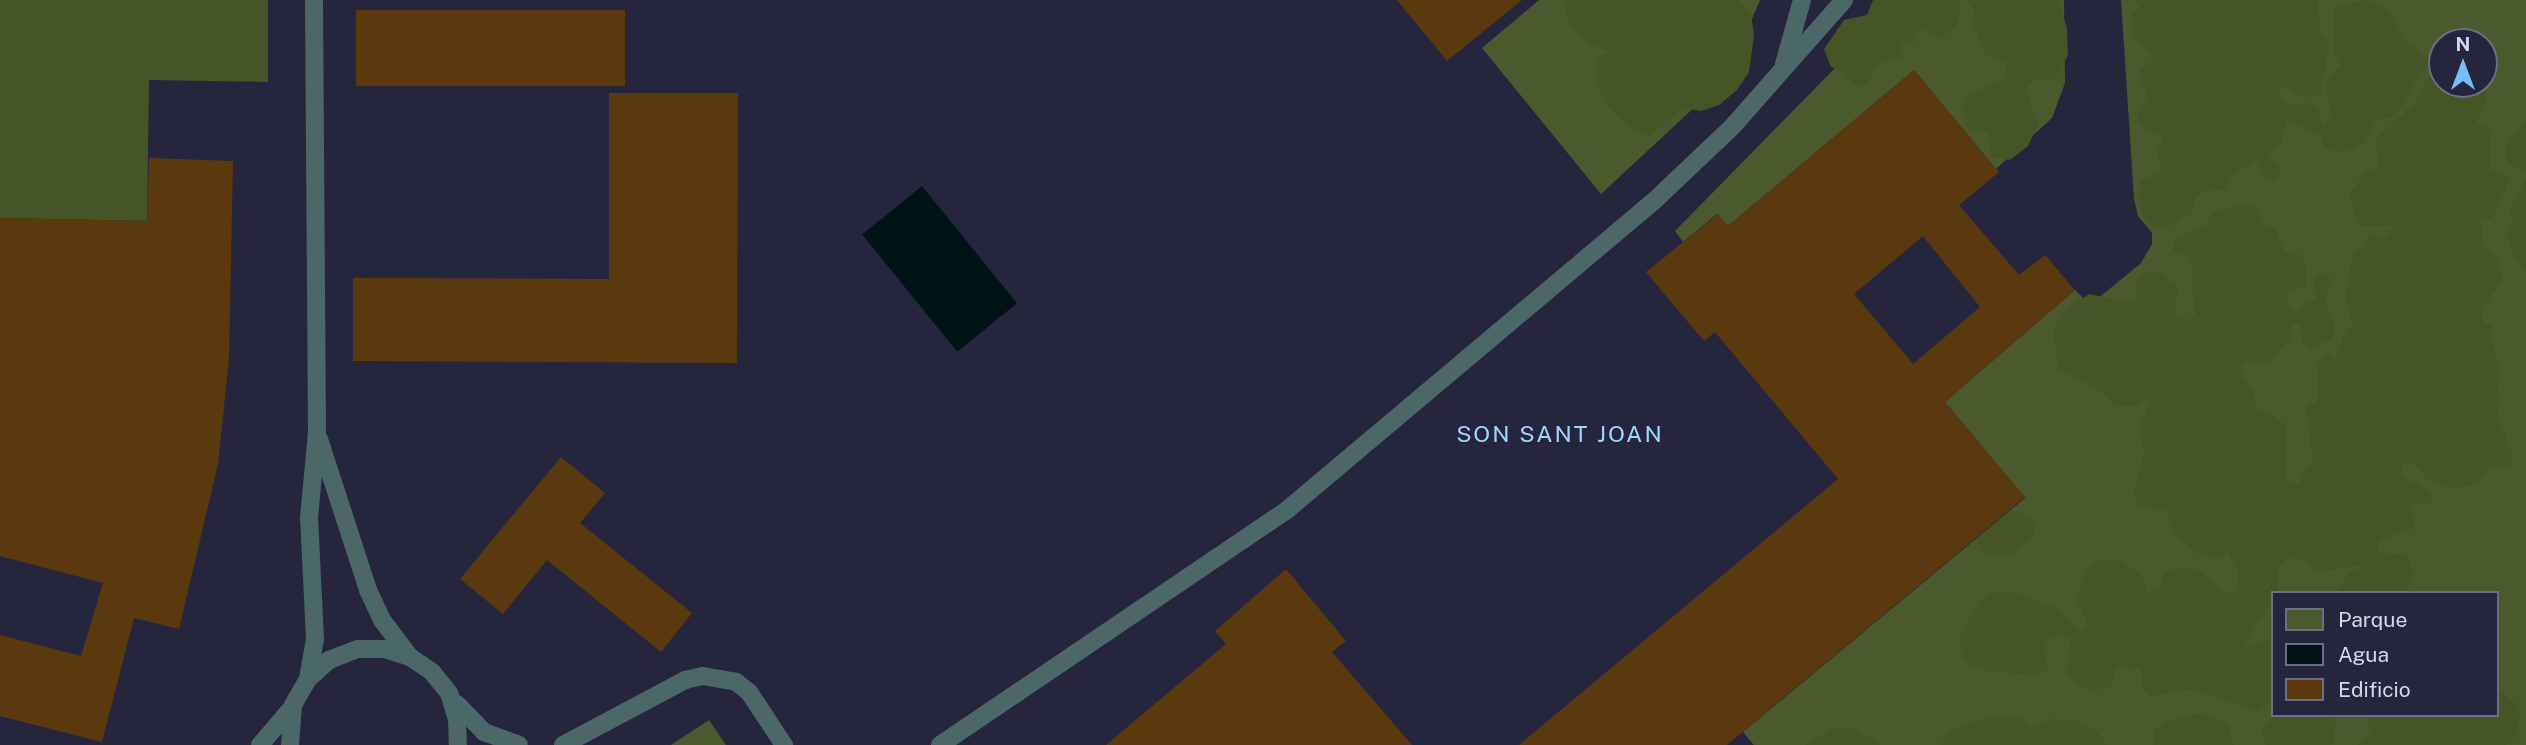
<!DOCTYPE html>
<style>
body{margin:0}
#map{position:relative;width:2526px;height:745px;overflow:hidden;background:#25263e;font-family:"Public Sans",sans-serif}
div>[style]{position:absolute}
[style*='--x']{left:calc(var(--x)*1px);top:calc(var(--y)*1px);width:calc(var(--w)*1px);rotate:calc(var(--a)*1deg)}
.green>*{inset:0;background:#4a592e}
.forest>*{inset:0;background:#455525}
.water>*{inset:0;background:#001317;transform-origin:0 0}
.building>*{inset:0;background:#5b390e;transform-origin:0 0}
.lane>*{height:18px;margin:-9px;padding:0 9px;transform-origin:9px;border-radius:9px;background:#4b6768}
span{translate:-50% -50%;white-space:nowrap;text-align:center;line-height:1.15;-webkit-text-stroke:5px #25263e;paint-order:stroke}
.neighbourhood-label{font-size:23px;color:#9fd6fe;letter-spacing:2px}
.legend{position:absolute;left:2271px;top:591px;width:228px;height:126px;box-sizing:border-box;background:#25263e;border:2px solid #6c6d82;margin:0;padding:9px 12px;list-style:none;font-size:21px;color:#d6d7e7}
.legend li{display:flex;align-items:center;gap:14px;height:35px}
.legend b{width:35px;border:2px solid #6c6d82}
.north{position:absolute;left:2428px;top:28px;width:70px;height:70px;box-sizing:border-box;background:#25263e;border:2px solid #6c6d82;border-radius:50%;rotate:0deg;font-size:19px;font-weight:700;line-height:28px;text-align:center;color:#d6d7e7}
.north::after{content:'';display:block;margin:auto;width:24px;height:32px;background:#74c0f6;clip-path:polygon(50% 0,100% 100%,50% 72%,0 100%)}
</style>
<div id="map">
<div class="green">
<div style="clip-path:polygon(1539px 0,1760px 0,1738px 52px,1713px 90px,1601px 194px,1482px 48px)"></div>
<div style="clip-path:polygon(1893px 0,2064px 0,2065px 83px,2052px 118px,1996px 169px,1914px 70px,1728px 226px,1717px 214px,1683px 242px,1675px 231px,1836px 67px)"></div>
<div style="clip-path:polygon(evenodd,2121px 0,2526px 0,2526px 745px,1754px 745px,1743px 732px,2025px 498px,1945px 402px,2075px 290px,2090px 305px,2141px 263px,2152px 244px,2152px 233px,2138px 216px,2134px 199px,2121px 0,2442px 42px,2484px 42px,2484px 84px,2442px 84px,2442px 42px,2121px 0,2272px 593px,2496px 593px,2496px 715px,2272px 715px,2272px 593px)"></div>
<div style="clip-path:polygon(709px 720px,726px 745px,671px 745px)"></div>
</div>
<div class="forest">
<div style="clip-path:polygon(0 0,268px 0,268px 82px,149px 80px,147px 221px,0 218px)"></div>
<div style="clip-path:polygon(1563px 0,1738px 0,1751px 14px,1754px 35px,1749px 72px,1737px 90px,1719px 105px,1701px 111px,1682px 108px,1650px 136px,1634px 131px,1608px 107px,1596px 83px,1597px 58px,1608px 52px,1590px 44px,1571px 26px)"></div>
<div style="clip-path:polygon(1873px 0,1960px 0,1959px 16px,1955px 26px,1941px 38px,1924px 29px,1917px 30px,1914px 43px,1900px 42px,1901px 57px,1876px 65px,1868px 82px,1857px 86px,1844px 72px,1831px 67px,1824px 49px,1844px 20px,1867px 15px)"></div>
<div style="clip-path:polygon(1966px 0,2058px 0,2067px 28px,2068px 55px,2055px 79px,2035px 80px,2026px 89px,2038px 124px,2028px 146px,2010px 160px,1991px 157px,1987px 132px,1971px 131px,1965px 125px,1963px 103px,1967px 94px,2003px 81px,2008px 70px,2005px 62px,1985px 55px,1972px 20px,1974px 10px)"></div>
<div style="clip-path:polygon(2133px 0,2317px 0,2321px 33px,2329px 45px,2320px 96px,2303px 97px,2287px 86px,2278px 92px,2287px 104px,2316px 105px,2324px 125px,2331px 114px,2326px 82px,2341px 65px,2334px 54px,2335px 6px,2366px 0,2390px 12px,2406px 43px,2436px 63px,2442px 60px,2442px 84px,2483px 84px,2486px 104px,2476px 123px,2491px 131px,2490px 171px,2503px 172px,2510px 179px,2496px 212px,2490px 219px,2481px 219px,2484px 249px,2495px 256px,2501px 270px,2502px 281px,2483px 308px,2483px 321px,2492px 327px,2492px 343px,2501px 370px,2496px 379px,2501px 398px,2497px 412px,2513px 457px,2508px 466px,2491px 468px,2477px 484px,2455px 488px,2429px 481px,2414px 464px,2403px 464px,2403px 476px,2432px 493px,2433px 504px,2411px 503px,2414px 528px,2378px 541px,2379px 553px,2407px 555px,2414px 575px,2406px 593px,2335px 593px,2349px 574px,2366px 564px,2315px 573px,2308px 563px,2287px 556px,2278px 568px,2277px 593px,2272px 593px,2272px 601px,2242px 647px,2272px 639px,2272px 700px,2257px 711px,2194px 689px,2150px 696px,2141px 687px,2141px 666px,2133px 670px,2117px 665px,2110px 687px,2093px 690px,2076px 684px,2067px 673px,2070px 640px,2062px 635px,2048px 640px,2044px 649px,2048px 670px,2037px 675px,1987px 671px,1969px 664px,1959px 649px,1960px 635px,1980px 600px,1993px 592px,2012px 591px,2060px 610px,2082px 634px,2088px 625px,2076px 597px,2087px 571px,2098px 560px,2118px 560px,2132px 568px,2144px 578px,2148px 592px,2162px 587px,2164px 574px,2176px 568px,2196px 569px,2225px 592px,2235px 592px,2239px 573px,2228px 553px,2216px 559px,2199px 555px,2175px 533px,2166px 511px,2137px 505px,2134px 489px,2144px 451px,2139px 426px,2146px 417px,2149px 396px,2138px 406px,2115px 406px,2100px 391px,2058px 368px,2054px 332px,2060px 314px,2089px 294px,2136px 304px,2137px 280px,2146px 272px,2160px 272px,2177px 285px,2176px 317px,2186px 322px,2196px 313px,2191px 282px,2193px 267px,2190px 257px,2173px 251px,2173px 240px,2205px 225px,2214px 213px,2237px 204px,2253px 204px,2265px 226px,2275px 230px,2284px 251px,2297px 253px,2305px 261px,2306px 285px,2285px 295px,2294px 312px,2316px 298px,2314px 280px,2318px 274px,2325px 273px,2332px 280px,2325px 300px,2335px 329px,2332px 339px,2310px 348px,2302px 342px,2299px 324px,2293px 323px,2291px 337px,2275px 356px,2267px 362px,2242px 363px,2240px 373px,2253px 390px,2256px 409px,2271px 413px,2285px 425px,2286px 480px,2301px 485px,2299px 474px,2313px 464px,2306px 406px,2317px 402px,2317px 363px,2329px 355px,2335px 360px,2346px 330px,2354px 325px,2345px 300px,2353px 252px,2363px 247px,2369px 233px,2385px 239px,2394px 225px,2358px 226px,2349px 195px,2364px 174px,2379px 169px,2375px 139px,2414px 105px,2435px 65px,2419px 72px,2403px 105px,2392px 117px,2377px 120px,2364px 143px,2353px 150px,2337px 152px,2325px 146px,2321px 136px,2291px 121px,2287px 114px,2282px 144px,2267px 155px,2279px 166px,2281px 175px,2275px 181px,2266px 179px,2255px 160px,2229px 178px,2227px 190px,2212px 189px,2196px 196px,2191px 213px,2166px 228px,2155px 228px,2143px 217px,2139px 198px,2141px 181px,2163px 171px,2157px 153px,2164px 137px,2142px 126px,2137px 118px,2148px 95px,2138px 72px,2156px 57px,2133px 38px,2132px 14px,2140px 7px)"></div>
<div style="clip-path:polygon(2526px 119px,2526px 174px,2508px 162px,2506px 148px)"></div>
<div style="clip-path:polygon(2526px 179px,2526px 272px,2515px 259px,2506px 232px,2512px 221px,2510px 209px)"></div>
<div style="clip-path:polygon(2011px 510px,2032px 517px,2036px 526px,2031px 540px,2009px 555px,1983px 555px,1977px 538px)"></div>
<div style="clip-path:polygon(2496px 689px,2515px 703px,2520px 715px,2516px 736px,2506px 745px,2358px 745px,2371px 730px,2367px 718px,2358px 715px,2496px 715px)"></div>
<div style="clip-path:polygon(2201px 713px,2229px 725px,2233px 745px,2153px 745px,2155px 730px,2166px 722px)"></div>
<div style="clip-path:polygon(2272px 715px,2332px 715px,2336px 723px,2332px 745px,2267px 745px,2261px 732px)"></div>
<div style="clip-path:polygon(1990px 716px,2017px 717px,2033px 727px,2049px 719px,2074px 720px,2093px 728px,2108px 745px,1940px 745px,1951px 730px)"></div>
<div style="clip-path:polygon(1833px 728px,1854px 728px,1881px 745px,1805px 745px)"></div>
</div>
<div class="water">
<div style="left:922px;top:186px;width:151px;height:77px;rotate:51deg"></div>
</div>
<div class="building">
<div style="clip-path:polygon(1397px 0,1522px 0,1447px 61px)"></div>
<div style="left:356px;top:10px;width:269px;height:76px"></div>
<div style="clip-path:polygon(evenodd,1914px 70px,1999px 172px,1959px 205px,2019px 275px,2045px 255px,2075px 290px,1945px 402px,2025px 497px,1727px 745px,1519px 745px,1838px 479px,1715px 332px,1704px 341px,1646px 272px,1718px 214px,1728px 226px,1914px 70px,1923px 236px,1980px 307px,1913px 364px,1854px 294px,1923px 236px)"></div>
<div style="clip-path:polygon(609px 93px,738px 93px,737px 363px,353px 361px,353px 278px,609px 279px)"></div>
<div style="clip-path:polygon(149px 158px,233px 161px,229px 359px,218px 464px,179px 629px,134px 618px,102px 742px,0 716px,0 635px,81px 656px,103px 583px,0 556px,0 218px,147px 221px)"></div>
<div style="clip-path:polygon(561px 457px,605px 493px,580px 523px,692px 613px,661px 652px,547px 560px,503px 614px,460px 579px)"></div>
<div style="clip-path:polygon(1286px 569px,1346px 641px,1332px 652px,1412px 745px,1106px 745px,1226px 644px,1215px 631px)"></div>
</div>
<div class="lane">
<div style="--x:1784;--y:64;--w:66;--a:-74.3"></div>
<div style="--x:319;--y:439;--w:159;--a:72"></div>
<div style="--x:368;--y:590;--w:33;--a:65"></div>
<div style="--x:382;--y:620;--w:46;--a:52.9"></div>
<div style="--x:308;--y:679;--w:41;--a:-80.1"></div>
<div style="--x:315;--y:639;--w:121;--a:-92.8"></div>
<div style="--x:309;--y:518;--w:86;--a:-84.7"></div>
<div style="--x:317;--y:432;--w:432;--a:-90.4"></div>
<div style="--x:457;--y:704;--w:39;--a:46"></div>
<div style="--x:484;--y:732;--w:37;--a:20"></div>
<div style="--x:260;--y:745;--w:45;--a:-49.5"></div>
<div style="--x:290;--y:745;--w:40;--a:-85.7"></div>
<div style="--x:293;--y:705;--w:30;--a:-60"></div>
<div style="--x:308;--y:679;--w:28;--a:-42"></div>
<div style="--x:329;--y:660;--w:31;--a:-21"></div>
<div style="--x:358;--y:649;--w:26;--a:0"></div>
<div style="--x:384;--y:649;--w:27;--a:17"></div>
<div style="--x:410;--y:657;--w:27;--a:34"></div>
<div style="--x:432;--y:672;--w:27;--a:51"></div>
<div style="--x:449;--y:693;--w:27;--a:73"></div>
<div style="--x:457;--y:719;--w:26;--a:88"></div>
<div style="--x:563;--y:745;--w:138;--a:-28"></div>
<div style="--x:685;--y:680;--w:18;--a:-13"></div>
<div style="--x:703;--y:676;--w:34;--a:10"></div>
<div style="--x:736;--y:682;--w:16;--a:38"></div>
<div style="--x:749;--y:692;--w:64;--a:56.6"></div>
<div style="--x:940;--y:745;--w:419;--a:-34.1"></div>
<div style="--x:1287;--y:510;--w:481;--a:-40.1"></div>
<div style="--x:1655;--y:200;--w:108;--a:-43.5"></div>
<div style="--x:1733;--y:126;--w:168;--a:-48.6"></div>
</div>
<div class="neighbourhood-label">
<span style="left:1560px;top:434px">SON SANT JOAN</span>
</div>
<ul class="legend">
<li><b style="height:19px;background:#4a592e"></b>Parque</li>
<li><b style="height:19px;background:#001317"></b>Agua</li>
<li><b style="height:19px;background:#5b390e"></b>Edificio</li>
</ul>
<div class="north">N</div>
</div>
